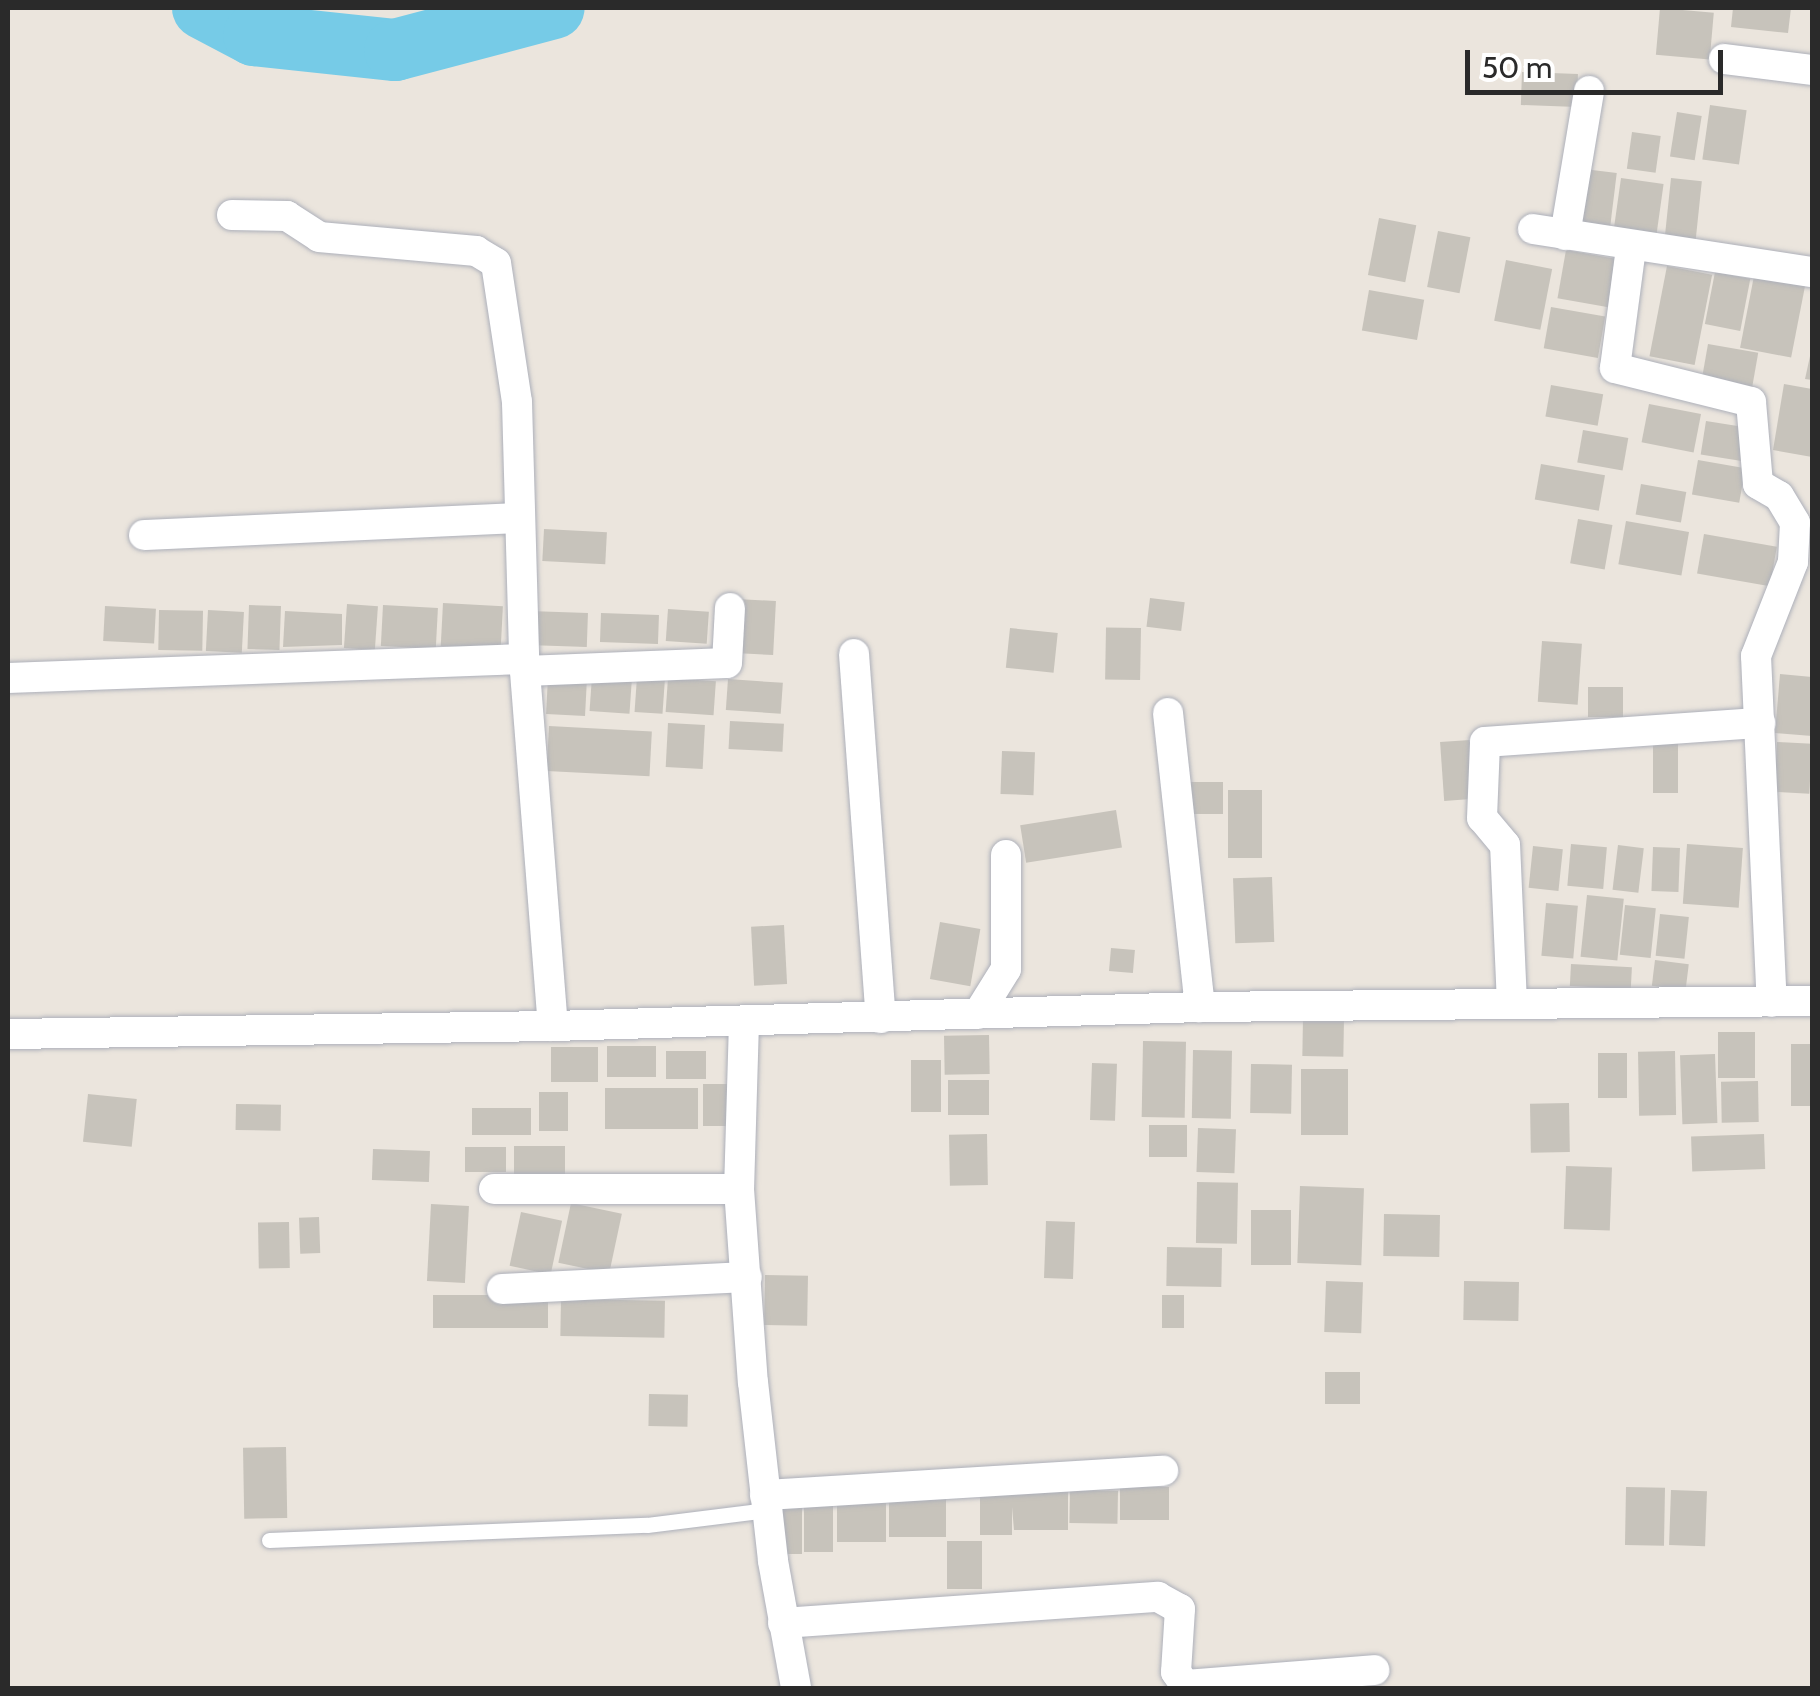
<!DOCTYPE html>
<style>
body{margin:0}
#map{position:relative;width:1820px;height:1696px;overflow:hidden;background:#ebe5dd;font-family:Cabin,sans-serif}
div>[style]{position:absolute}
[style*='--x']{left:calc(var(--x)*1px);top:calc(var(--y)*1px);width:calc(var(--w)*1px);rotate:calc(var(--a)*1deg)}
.river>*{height:62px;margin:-31px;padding:0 31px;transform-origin:31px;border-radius:31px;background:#76cbe7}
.building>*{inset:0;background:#c7c3bb;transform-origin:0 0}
.roads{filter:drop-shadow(0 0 2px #adb0ba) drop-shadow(0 0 2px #adb0ba)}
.lane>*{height:15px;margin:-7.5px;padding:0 7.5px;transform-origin:7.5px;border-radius:7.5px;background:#fff}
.street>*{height:30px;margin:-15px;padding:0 15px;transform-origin:15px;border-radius:15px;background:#fff}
span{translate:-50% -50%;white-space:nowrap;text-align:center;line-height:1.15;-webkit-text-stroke:9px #fff;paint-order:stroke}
.frame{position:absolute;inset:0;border:10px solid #2a2a2a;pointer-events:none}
.scale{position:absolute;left:1465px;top:50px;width:258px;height:45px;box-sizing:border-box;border:5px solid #2a2a2a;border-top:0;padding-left:12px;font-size:30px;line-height:35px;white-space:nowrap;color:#2a2a2a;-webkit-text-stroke:8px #fff;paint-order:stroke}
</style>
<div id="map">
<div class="river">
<div style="--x:203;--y:8;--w:58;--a:27.9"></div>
<div style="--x:254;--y:35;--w:142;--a:6.1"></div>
<div style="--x:395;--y:50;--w:164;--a:-14.8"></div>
</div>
<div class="building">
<div style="left:1660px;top:8px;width:54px;height:47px;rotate:5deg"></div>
<div style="clip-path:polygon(1733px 8px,1791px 8px,1788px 33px,1731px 27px)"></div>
<div style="left:1522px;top:72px;width:56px;height:33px;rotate:2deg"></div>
<div style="left:1710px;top:105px;width:37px;height:55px;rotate:8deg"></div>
<div style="left:1677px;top:112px;width:25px;height:45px;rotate:9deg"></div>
<div style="left:1632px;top:132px;width:29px;height:37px;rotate:8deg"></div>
<div style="left:1584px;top:169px;width:33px;height:61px;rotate:7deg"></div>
<div style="left:1621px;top:178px;width:43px;height:58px;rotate:8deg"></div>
<div style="left:1671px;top:178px;width:31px;height:64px;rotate:6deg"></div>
<div style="left:1379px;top:218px;width:38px;height:58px;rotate:11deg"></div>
<div style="left:1438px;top:231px;width:33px;height:57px;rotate:11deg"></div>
<div style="left:1566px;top:250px;width:56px;height:49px;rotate:10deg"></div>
<div style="left:1506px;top:260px;width:47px;height:62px;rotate:11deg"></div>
<div style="left:1667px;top:266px;width:46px;height:92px;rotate:11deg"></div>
<div style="left:1715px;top:272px;width:36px;height:53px;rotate:11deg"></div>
<div style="left:1754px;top:276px;width:52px;height:73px;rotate:11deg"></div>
<div style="left:1369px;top:290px;width:56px;height:41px;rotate:10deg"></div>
<div style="left:1551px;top:307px;width:55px;height:42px;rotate:10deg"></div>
<div style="left:1708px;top:344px;width:51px;height:39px;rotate:10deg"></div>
<div style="clip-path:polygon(1812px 347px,1812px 380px,1805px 379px)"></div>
<div style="clip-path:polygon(1784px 384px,1812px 389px,1812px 457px,1773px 450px)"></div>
<div style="left:1551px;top:385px;width:53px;height:32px;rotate:10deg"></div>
<div style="left:1649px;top:404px;width:53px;height:39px;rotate:11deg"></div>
<div style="left:1706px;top:421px;width:43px;height:34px;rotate:9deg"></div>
<div style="left:1583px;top:430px;width:46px;height:33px;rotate:10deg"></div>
<div style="left:1698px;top:460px;width:48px;height:35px;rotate:10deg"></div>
<div style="left:1541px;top:464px;width:65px;height:36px;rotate:10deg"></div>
<div style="left:1641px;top:484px;width:46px;height:31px;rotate:10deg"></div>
<div style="left:1578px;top:519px;width:35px;height:45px;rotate:10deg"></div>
<div style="left:1626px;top:521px;width:64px;height:44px;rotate:10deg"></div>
<div style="left:544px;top:529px;width:63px;height:32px;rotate:3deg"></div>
<div style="left:1704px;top:534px;width:74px;height:40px;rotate:10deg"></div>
<div style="left:1150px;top:598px;width:35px;height:29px;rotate:7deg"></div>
<div style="left:737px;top:599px;width:39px;height:54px;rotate:3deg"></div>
<div style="left:443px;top:603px;width:60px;height:43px;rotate:3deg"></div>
<div style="left:347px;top:604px;width:31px;height:44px;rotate:4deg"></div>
<div style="left:249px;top:605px;width:32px;height:44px;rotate:2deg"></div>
<div style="left:383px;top:605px;width:55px;height:41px;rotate:3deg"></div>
<div style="left:105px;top:606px;width:51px;height:35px;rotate:3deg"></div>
<div style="left:668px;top:609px;width:41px;height:32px;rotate:4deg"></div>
<div style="left:159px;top:610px;width:44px;height:40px;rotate:1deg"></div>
<div style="left:208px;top:610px;width:36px;height:41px;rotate:3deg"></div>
<div style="clip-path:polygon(285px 611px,342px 614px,342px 645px,283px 647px)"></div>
<div style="left:529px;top:611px;width:59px;height:34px;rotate:2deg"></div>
<div style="left:601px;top:613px;width:58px;height:29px;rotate:2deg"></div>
<div style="left:1010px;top:628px;width:48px;height:40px;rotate:6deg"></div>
<div style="left:1141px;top:628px;width:52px;height:35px;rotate:91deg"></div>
<div style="left:1542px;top:641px;width:40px;height:61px;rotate:4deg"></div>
<div style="clip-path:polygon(1780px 674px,1812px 677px,1812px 736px,1775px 733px)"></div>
<div style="left:592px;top:676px;width:40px;height:35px;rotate:4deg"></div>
<div style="left:548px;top:677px;width:39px;height:37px;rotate:3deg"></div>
<div style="left:637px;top:677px;width:28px;height:35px;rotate:4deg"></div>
<div style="left:668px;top:678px;width:48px;height:34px;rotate:4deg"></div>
<div style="left:728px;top:679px;width:55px;height:31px;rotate:4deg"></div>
<div style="left:1588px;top:687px;width:35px;height:30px"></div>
<div style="left:730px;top:721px;width:54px;height:28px;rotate:3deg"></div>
<div style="left:668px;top:723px;width:37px;height:44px;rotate:3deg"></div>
<div style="left:549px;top:726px;width:103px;height:45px;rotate:3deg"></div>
<div style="left:1470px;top:740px;width:59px;height:30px;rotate:86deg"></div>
<div style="left:1653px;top:742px;width:25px;height:51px"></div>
<div style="left:1777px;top:742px;width:35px;height:50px;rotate:3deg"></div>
<div style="left:1002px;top:751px;width:33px;height:43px;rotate:2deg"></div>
<div style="left:1190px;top:782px;width:33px;height:32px"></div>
<div style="left:1228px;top:790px;width:34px;height:68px"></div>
<div style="left:1116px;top:810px;width:38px;height:97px;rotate:81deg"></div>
<div style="left:1571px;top:844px;width:36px;height:42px;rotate:5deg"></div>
<div style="left:1687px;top:844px;width:56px;height:60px;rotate:4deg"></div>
<div style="left:1618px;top:845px;width:26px;height:45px;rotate:7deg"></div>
<div style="left:1533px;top:846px;width:30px;height:42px;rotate:6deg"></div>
<div style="left:1653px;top:847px;width:27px;height:44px;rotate:2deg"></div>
<div style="left:1272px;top:877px;width:65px;height:39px;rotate:88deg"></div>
<div style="left:1587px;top:895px;width:37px;height:62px;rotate:6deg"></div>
<div style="left:1546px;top:903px;width:32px;height:53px;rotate:5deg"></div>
<div style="left:1625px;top:905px;width:31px;height:50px;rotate:6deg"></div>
<div style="left:1660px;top:914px;width:29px;height:42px;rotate:6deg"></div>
<div style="left:940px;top:922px;width:41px;height:58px;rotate:10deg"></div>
<div style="left:784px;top:925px;width:59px;height:33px;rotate:87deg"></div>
<div style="left:1111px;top:948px;width:24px;height:23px;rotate:5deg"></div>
<div style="left:1655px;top:960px;width:34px;height:26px;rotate:7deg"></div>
<div style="left:1571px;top:964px;width:61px;height:22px;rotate:3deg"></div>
<div style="left:1303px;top:1018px;width:41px;height:38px;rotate:1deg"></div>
<div style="left:1718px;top:1032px;width:37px;height:46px"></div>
<div style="left:989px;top:1035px;width:39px;height:45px;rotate:89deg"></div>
<div style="left:1143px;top:1041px;width:43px;height:76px;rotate:1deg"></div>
<div style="left:1791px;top:1044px;width:21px;height:62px"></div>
<div style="left:607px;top:1046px;width:49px;height:31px"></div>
<div style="left:551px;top:1047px;width:47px;height:35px"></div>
<div style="left:1193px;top:1050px;width:39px;height:68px;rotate:1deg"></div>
<div style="left:666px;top:1051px;width:40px;height:28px"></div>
<div style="left:1675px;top:1051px;width:64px;height:37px;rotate:89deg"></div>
<div style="left:1627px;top:1053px;width:45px;height:29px;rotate:90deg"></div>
<div style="left:1715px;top:1054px;width:69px;height:35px;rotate:88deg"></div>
<div style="left:911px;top:1060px;width:30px;height:52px"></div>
<div style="left:1092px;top:1063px;width:25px;height:57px;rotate:2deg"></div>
<div style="left:1251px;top:1064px;width:41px;height:49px;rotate:1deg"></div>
<div style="left:1301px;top:1069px;width:47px;height:66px"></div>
<div style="left:948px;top:1080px;width:41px;height:35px"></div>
<div style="left:1758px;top:1081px;width:41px;height:37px;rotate:89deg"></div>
<div style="left:703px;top:1084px;width:24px;height:42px"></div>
<div style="left:605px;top:1088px;width:93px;height:41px"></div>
<div style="left:568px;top:1092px;width:39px;height:29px;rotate:90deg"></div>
<div style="left:88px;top:1094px;width:49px;height:48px;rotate:6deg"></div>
<div style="left:1569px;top:1103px;width:49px;height:39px;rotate:89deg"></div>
<div style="left:236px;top:1104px;width:45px;height:26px;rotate:1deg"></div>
<div style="left:472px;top:1108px;width:59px;height:27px"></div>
<div style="left:1149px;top:1125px;width:38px;height:32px"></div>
<div style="left:1198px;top:1128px;width:38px;height:44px;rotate:2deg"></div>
<div style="left:987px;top:1134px;width:51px;height:38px;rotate:89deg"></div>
<div style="left:1764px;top:1134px;width:35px;height:73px;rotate:88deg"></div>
<div style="left:514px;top:1146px;width:51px;height:35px"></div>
<div style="left:465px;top:1147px;width:41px;height:25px"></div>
<div style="left:373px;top:1149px;width:57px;height:31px;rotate:2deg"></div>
<div style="left:1566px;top:1166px;width:46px;height:63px;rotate:2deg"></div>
<div style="left:1197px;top:1182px;width:41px;height:61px;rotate:1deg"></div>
<div style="left:1300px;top:1186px;width:64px;height:77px;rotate:2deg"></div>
<div style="left:571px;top:1203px;width:52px;height:61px;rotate:12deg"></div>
<div style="left:431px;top:1204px;width:38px;height:77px;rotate:3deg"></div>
<div style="left:1251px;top:1210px;width:40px;height:55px"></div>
<div style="left:521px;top:1212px;width:42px;height:55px;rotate:12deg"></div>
<div style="left:1384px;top:1214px;width:56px;height:42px;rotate:1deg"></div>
<div style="left:319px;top:1217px;width:36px;height:20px;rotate:88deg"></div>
<div style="left:1046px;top:1221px;width:29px;height:57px;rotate:2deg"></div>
<div style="left:289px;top:1222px;width:46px;height:31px;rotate:89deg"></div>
<div style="left:1167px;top:1247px;width:55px;height:39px;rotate:1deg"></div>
<div style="left:765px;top:1275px;width:43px;height:50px;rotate:1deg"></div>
<div style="left:1326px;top:1281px;width:37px;height:51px;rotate:2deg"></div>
<div style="left:1464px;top:1281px;width:55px;height:39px;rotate:1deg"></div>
<div style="left:433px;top:1295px;width:115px;height:33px"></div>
<div style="left:1162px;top:1295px;width:22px;height:33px"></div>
<div style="left:561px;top:1299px;width:104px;height:37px;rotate:1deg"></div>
<div style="left:1325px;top:1372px;width:35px;height:32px"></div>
<div style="left:649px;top:1394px;width:39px;height:32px;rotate:1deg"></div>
<div style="left:286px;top:1447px;width:71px;height:43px;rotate:89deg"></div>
<div style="left:1120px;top:1487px;width:49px;height:33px"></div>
<div style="left:1626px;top:1487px;width:39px;height:58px;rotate:1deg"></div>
<div style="clip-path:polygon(980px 1490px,1068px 1492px,1068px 1530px,1014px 1530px,1012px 1507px,1012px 1535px,980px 1535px)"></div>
<div style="left:1070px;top:1490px;width:48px;height:33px;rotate:1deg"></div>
<div style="left:1671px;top:1490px;width:36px;height:55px;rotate:2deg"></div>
<div style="left:804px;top:1498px;width:29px;height:54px"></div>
<div style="left:889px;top:1499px;width:57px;height:38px"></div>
<div style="left:837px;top:1503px;width:49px;height:39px"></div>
<div style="left:777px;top:1508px;width:25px;height:46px"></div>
<div style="left:982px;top:1541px;width:48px;height:35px;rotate:90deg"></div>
</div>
<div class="roads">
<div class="lane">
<div style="--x:269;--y:1540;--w:378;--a:-2.3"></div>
<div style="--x:647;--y:1525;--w:121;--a:-7.1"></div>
</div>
<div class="street">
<div style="--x:1724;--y:59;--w:89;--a:7.1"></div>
<div style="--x:232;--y:215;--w:55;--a:1"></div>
<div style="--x:287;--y:216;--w:38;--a:33"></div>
<div style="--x:319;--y:237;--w:158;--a:5.1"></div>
<div style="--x:476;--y:251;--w:23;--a:31"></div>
<div style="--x:496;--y:263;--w:141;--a:81.4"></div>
<div style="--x:517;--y:402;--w:257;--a:88.4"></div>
<div style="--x:1533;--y:229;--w:282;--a:8.8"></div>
<div style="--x:1565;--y:235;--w:146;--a:-80.5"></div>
<div style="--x:1631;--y:248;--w:121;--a:97.6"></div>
<div style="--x:1615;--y:368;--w:140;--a:14"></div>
<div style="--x:1751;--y:402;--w:82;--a:85.1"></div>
<div style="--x:1758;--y:484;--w:24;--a:30"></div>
<div style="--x:1779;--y:496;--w:31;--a:59"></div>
<div style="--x:1795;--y:523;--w:39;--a:93"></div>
<div style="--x:1793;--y:562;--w:101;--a:111.5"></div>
<div style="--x:1756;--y:656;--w:346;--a:87.4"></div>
<div style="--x:144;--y:535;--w:376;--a:-2.6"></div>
<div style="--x:854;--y:654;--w:365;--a:85.8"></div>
<div style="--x:525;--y:671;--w:202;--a:-2.3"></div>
<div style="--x:727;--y:663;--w:55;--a:-86.9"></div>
<div style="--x:8;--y:678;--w:516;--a:-2.11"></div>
<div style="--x:524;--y:659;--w:368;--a:85.5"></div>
<div style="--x:553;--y:1026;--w:647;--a:-1.68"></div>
<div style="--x:1200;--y:1007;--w:612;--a:-0.56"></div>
<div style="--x:1168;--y:713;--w:296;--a:83.8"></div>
<div style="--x:1512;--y:1004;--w:159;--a:-92.5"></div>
<div style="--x:1505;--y:845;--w:35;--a:-130"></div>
<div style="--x:1482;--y:818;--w:76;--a:-87.7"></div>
<div style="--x:1485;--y:742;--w:276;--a:-4"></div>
<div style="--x:978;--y:1014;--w:53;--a:-58.1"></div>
<div style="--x:1006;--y:969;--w:114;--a:-90"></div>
<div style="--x:744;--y:1022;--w:167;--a:91.7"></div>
<div style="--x:739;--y:1189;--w:194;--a:85.9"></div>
<div style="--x:753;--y:1382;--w:180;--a:83.6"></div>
<div style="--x:773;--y:1561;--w:129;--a:79.7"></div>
<div style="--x:8;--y:1034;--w:545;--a:-0.84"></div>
<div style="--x:494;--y:1189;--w:245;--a:0"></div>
<div style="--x:502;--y:1289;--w:245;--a:-2.8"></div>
<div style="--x:765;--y:1495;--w:399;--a:-3.5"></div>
<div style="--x:783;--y:1623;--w:376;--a:-4"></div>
<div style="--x:1158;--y:1597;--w:25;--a:29"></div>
<div style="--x:1180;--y:1609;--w:63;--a:93.6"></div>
<div style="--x:1176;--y:1672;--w:16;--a:55"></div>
<div style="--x:1185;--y:1685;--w:190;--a:-4.5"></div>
</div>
</div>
<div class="frame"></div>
<div class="scale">50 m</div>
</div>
